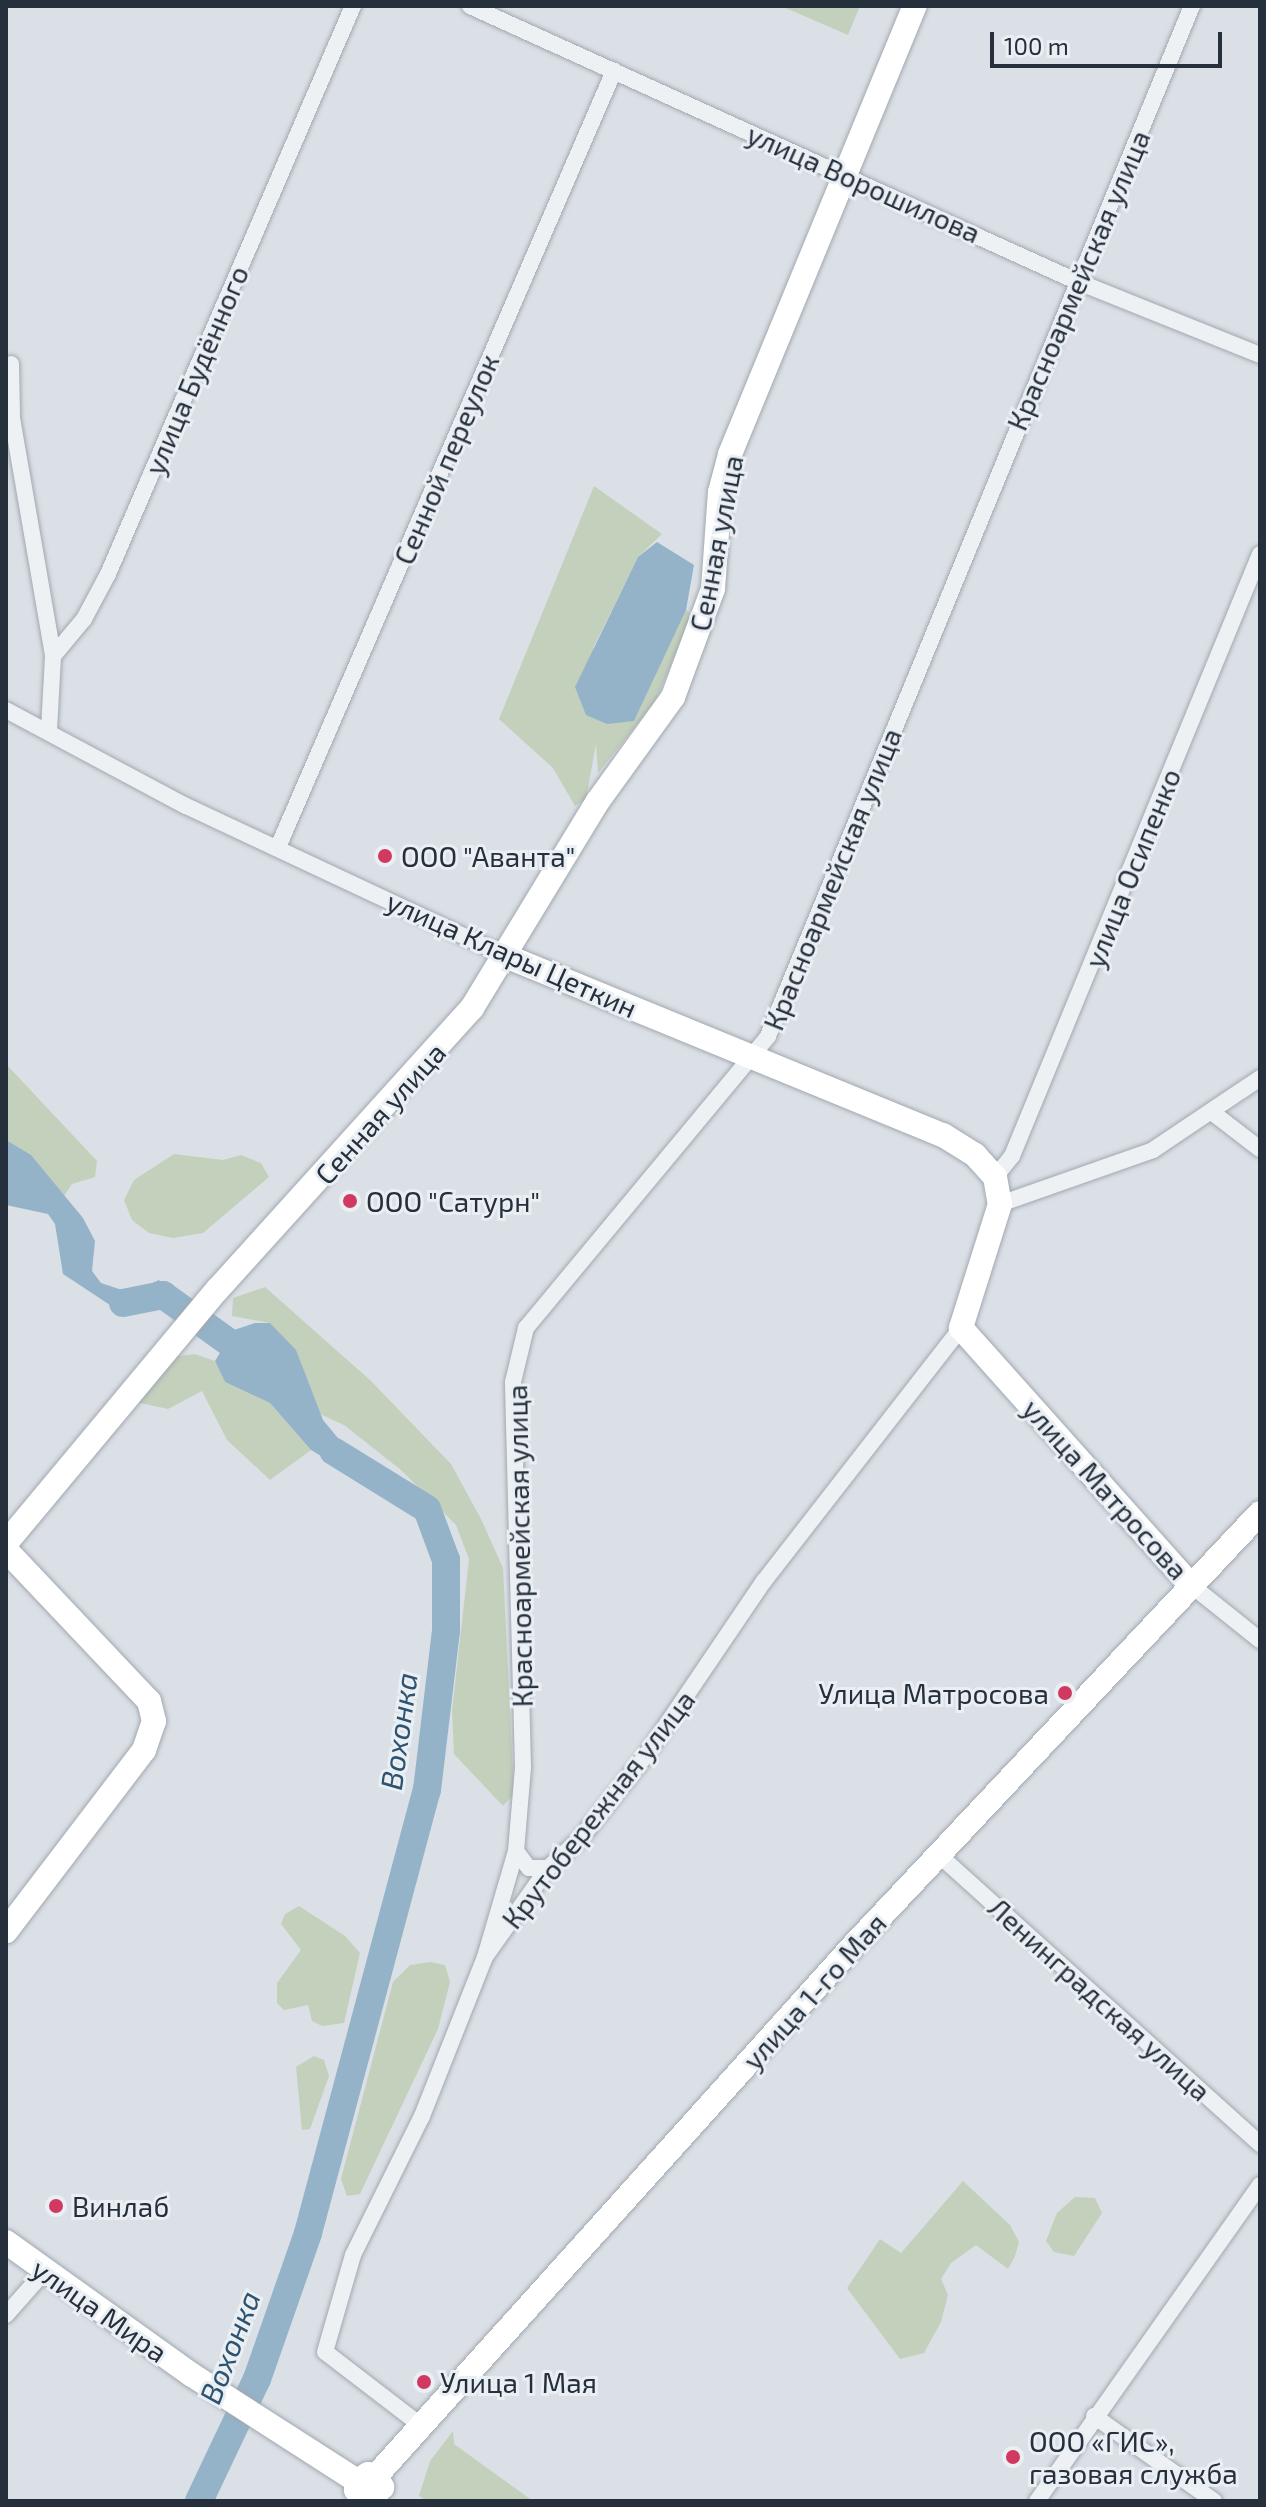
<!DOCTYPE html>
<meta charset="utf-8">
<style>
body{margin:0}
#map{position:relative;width:1266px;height:2507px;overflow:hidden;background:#dbe0e6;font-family:"Exo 2",sans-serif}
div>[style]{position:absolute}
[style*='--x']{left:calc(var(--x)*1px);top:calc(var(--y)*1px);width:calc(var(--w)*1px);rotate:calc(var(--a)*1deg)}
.green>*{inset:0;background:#c3d0bc}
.water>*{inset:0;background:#94b3c8}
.river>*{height:28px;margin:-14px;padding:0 14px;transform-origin:14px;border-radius:14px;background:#94b3c8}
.roads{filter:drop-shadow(0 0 2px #a1a8b0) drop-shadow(0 0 2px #a1a8b0)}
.street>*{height:16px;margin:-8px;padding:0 8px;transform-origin:8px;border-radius:8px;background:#eef1f4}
.secondary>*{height:24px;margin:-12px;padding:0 12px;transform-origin:12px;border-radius:12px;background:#fff}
.dots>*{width:22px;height:22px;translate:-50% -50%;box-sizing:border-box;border:4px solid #eaeff4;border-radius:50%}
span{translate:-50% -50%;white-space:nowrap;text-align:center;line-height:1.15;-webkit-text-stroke:6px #eaeff4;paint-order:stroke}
.street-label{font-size:28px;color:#25303c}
.poi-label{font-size:28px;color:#25303c}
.left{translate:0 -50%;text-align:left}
.right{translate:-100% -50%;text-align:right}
.water-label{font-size:30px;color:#2e5371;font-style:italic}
.frame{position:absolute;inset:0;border:8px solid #25303c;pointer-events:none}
.scale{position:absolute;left:990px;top:32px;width:232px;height:36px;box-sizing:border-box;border:4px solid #25303c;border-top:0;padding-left:10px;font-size:24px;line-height:28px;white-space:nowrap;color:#25303c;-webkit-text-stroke:6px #eaeff4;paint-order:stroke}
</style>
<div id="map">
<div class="green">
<div style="clip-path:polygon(781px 6px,860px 6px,848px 35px)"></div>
<div style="clip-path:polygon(594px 486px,662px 534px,638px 557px,593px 648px,634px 721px,678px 623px,686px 610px,692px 615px,655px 702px,598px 773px,596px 744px,586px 799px,575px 806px,553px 768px,499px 719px)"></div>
<div style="clip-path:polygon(6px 1064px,97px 1161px,95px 1177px,72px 1184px,64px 1196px,6px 1140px)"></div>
<div style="clip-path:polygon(174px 1154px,223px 1160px,241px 1155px,261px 1163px,269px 1177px,203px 1233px,173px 1238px,149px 1233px,132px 1220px,124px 1200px,134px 1180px)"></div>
<div style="clip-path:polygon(265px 1287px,370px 1380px,451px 1464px,481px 1519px,503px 1568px,514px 1794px,503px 1806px,454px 1754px,452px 1711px,469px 1559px,456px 1525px,401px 1470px,344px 1425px,320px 1414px,270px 1323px,232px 1316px,233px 1298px)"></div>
<div style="clip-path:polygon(195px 1354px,215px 1361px,225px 1382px,270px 1403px,311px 1450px,270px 1480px,227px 1440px,202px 1391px,168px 1409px,131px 1401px,165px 1358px)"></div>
<div style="clip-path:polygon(299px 1906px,345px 1936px,360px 1953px,344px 2023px,322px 2026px,312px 2021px,308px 2005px,284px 2010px,277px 2003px,277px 1983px,301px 1950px,281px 1924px,285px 1914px)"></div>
<div style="clip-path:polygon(430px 1962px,445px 1965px,450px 1982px,438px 2029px,360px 2194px,347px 2196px,341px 2179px,393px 1982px,410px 1965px)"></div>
<div style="clip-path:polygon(314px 2056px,324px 2060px,329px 2076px,310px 2129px,302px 2130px,296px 2067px)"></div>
<div style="clip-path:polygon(963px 2181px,1010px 2225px,1019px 2242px,1015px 2256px,1008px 2269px,976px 2245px,951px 2263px,941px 2279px,948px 2295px,941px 2322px,924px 2353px,900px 2359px,847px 2288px,880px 2239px,901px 2253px)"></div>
<div style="clip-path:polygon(1075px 2197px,1095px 2198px,1102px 2213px,1074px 2256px,1054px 2252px,1046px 2241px,1057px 2213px)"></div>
<div style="clip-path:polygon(453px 2431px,454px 2444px,533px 2501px,426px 2501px,419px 2496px,430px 2461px)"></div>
</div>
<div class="water">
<div style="clip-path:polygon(657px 542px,694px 565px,686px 610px,634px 721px,607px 724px,586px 715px,575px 687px,638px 557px)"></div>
<div style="clip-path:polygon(6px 1140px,31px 1155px,83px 1218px,95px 1241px,92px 1271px,101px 1283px,131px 1293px,159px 1280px,163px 1286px,158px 1296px,129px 1310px,116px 1309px,63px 1274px,55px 1224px,48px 1214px,6px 1205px)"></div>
<div style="clip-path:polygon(255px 1323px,270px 1323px,296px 1350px,323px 1420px,365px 1471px,355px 1476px,311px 1450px,270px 1403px,225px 1382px,215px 1361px,234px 1330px)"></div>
</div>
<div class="river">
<div style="--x:123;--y:1303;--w:41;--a:-11.3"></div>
<div style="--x:163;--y:1295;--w:113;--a:35.7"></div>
<div style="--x:199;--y:2501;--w:135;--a:-64.6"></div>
<div style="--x:257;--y:2379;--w:155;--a:-70.7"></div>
<div style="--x:308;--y:2233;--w:459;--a:-75"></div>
<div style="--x:427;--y:1790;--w:160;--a:-83.2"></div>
<div style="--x:446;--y:1631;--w:71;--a:-90"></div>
<div style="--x:446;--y:1560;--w:54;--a:-110.4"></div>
<div style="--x:427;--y:1509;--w:110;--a:-148.3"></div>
</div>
<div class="roads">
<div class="street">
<div style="--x:470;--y:6;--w:665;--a:24.41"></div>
<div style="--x:1076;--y:281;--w:198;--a:21.9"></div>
<div style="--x:11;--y:364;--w:54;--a:88.9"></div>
<div style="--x:12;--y:418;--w:242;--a:80.2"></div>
<div style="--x:6;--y:710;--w:204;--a:28.1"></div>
<div style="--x:186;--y:806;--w:356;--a:25.1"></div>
<div style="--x:49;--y:730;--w:74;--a:-86.9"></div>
<div style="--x:53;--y:656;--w:48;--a:-50"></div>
<div style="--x:84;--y:619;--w:51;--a:-61.9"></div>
<div style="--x:108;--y:574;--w:619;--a:-66.67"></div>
<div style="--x:278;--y:847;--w:846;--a:-66.59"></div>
<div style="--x:1213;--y:1113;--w:59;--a:37.5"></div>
<div style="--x:995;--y:1177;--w:27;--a:-51"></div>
<div style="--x:1012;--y:1156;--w:651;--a:-67.61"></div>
<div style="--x:1000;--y:1204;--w:162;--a:-19.4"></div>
<div style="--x:1153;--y:1150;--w:129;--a:-33.9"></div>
<div style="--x:1191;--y:1585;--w:88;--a:38.6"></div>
<div style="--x:516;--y:1851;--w:21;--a:53"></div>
<div style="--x:529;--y:1868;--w:19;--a:0"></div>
<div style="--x:939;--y:1855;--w:432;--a:42"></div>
<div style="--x:485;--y:1957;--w:110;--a:-73.7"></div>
<div style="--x:516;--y:1851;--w:84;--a:-85.2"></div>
<div style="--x:523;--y:1767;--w:385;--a:-91.5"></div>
<div style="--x:513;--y:1382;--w:56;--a:-76.5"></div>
<div style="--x:526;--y:1328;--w:379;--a:-50.3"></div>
<div style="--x:768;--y:1036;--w:1114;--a:-67.63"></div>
<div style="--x:6;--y:2315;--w:57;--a:-48.5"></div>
<div style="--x:1094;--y:2416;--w:147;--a:35.3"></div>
<div style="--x:419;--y:2424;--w:118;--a:-142.5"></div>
<div style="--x:325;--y:2352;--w:101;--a:-73.9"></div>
<div style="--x:353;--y:2255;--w:155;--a:-63.6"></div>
<div style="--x:422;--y:2116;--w:171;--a:-68.4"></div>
<div style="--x:485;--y:1957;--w:109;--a:-54.7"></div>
<div style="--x:548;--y:1868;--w:45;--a:-42.3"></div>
<div style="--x:581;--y:1838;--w:105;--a:-51.9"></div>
<div style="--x:646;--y:1755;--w:210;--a:-55.9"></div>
<div style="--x:764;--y:1581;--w:321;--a:-52.1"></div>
<div style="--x:1037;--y:2501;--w:387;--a:-54.8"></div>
</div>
<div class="secondary">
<div style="--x:508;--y:957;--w:470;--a:22.3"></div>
<div style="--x:943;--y:1135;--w:38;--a:32"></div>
<div style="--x:975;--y:1155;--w:30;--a:48"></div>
<div style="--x:995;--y:1177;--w:27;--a:80"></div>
<div style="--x:1000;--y:1204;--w:130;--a:107.5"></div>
<div style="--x:961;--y:1328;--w:345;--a:48.2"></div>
<div style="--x:6;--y:1543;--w:331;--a:-50.2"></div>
<div style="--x:218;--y:1289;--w:379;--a:-47.9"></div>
<div style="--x:472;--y:1008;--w:242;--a:-58.7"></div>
<div style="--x:598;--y:801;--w:128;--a:-54.2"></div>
<div style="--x:673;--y:697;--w:115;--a:-69.7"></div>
<div style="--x:713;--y:589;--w:97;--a:-85.9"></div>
<div style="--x:720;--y:492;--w:39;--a:-75"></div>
<div style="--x:730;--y:454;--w:485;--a:-67.6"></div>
<div style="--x:6;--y:1550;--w:208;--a:46.6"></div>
<div style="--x:149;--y:1701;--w:21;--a:76"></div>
<div style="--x:154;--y:1721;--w:31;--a:109"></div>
<div style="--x:144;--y:1750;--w:228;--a:127.3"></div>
<div style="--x:6;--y:2242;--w:229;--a:35.6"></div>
<div style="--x:192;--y:2375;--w:196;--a:32.7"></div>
<div style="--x:376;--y:2476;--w:713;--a:-48.01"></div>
<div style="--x:853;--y:1946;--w:594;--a:-46.77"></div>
<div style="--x:369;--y:2501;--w:17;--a:-140"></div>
<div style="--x:356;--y:2490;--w:9;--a:-84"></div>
<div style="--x:357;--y:2481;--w:13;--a:-32"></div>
<div style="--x:368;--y:2474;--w:8;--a:14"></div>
<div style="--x:376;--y:2476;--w:13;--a:61"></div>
<div style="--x:382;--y:2487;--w:19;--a:133"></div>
</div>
</div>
<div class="dots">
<div style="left:385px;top:856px;background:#d23960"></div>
<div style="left:350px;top:1201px;background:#d23960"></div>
<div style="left:1065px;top:1693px;background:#d23960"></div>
<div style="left:56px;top:2206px;background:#d23960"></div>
<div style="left:424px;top:2382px;background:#d23960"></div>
<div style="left:1013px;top:2457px;background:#d23960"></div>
</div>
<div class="street-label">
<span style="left:864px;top:183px;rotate:24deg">улица Ворошилова</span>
<span style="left:1078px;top:280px;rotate:-67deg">Красноармейская улица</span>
<span style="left:196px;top:370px;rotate:-67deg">улица Будённого</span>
<span style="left:446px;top:459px;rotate:-67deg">Сенной переулок</span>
<span style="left:716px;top:543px;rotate:-79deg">Сенная улица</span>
<span style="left:1132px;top:868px;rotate:-68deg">улица Осипенко</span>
<span style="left:832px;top:879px;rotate:-68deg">Красноармейская улица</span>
<span style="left:512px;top:954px;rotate:24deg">улица Клары Цеткин</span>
<span style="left:380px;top:1113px;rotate:-48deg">Сенная улица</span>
<span style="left:1106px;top:1489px;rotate:48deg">улица Матросова</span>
<span style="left:519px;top:1546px;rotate:-91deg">Красноармейская улица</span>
<span style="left:598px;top:1809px;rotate:-52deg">Крутобережная улица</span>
<span style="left:814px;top:1991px;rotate:-48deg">улица 1-го Мая</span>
<span style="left:1100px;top:1999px;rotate:42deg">Ленинградская улица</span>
<span style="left:100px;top:2310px;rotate:35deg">улица Мира</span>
</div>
<div class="poi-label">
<span class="left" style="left:401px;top:856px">ООО "Аванта"</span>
<span class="left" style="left:366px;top:1201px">ООО "Сатурн"</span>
<span class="right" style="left:1049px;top:1693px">Улица Матросова</span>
<span class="left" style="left:72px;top:2206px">Винлаб</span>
<span class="left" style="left:440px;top:2382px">Улица 1 Мая</span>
<span class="left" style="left:1029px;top:2457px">ООО «ГИС»,<br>газовая служба</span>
</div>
<div class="water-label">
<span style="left:398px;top:1731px;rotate:-82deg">Вохонка</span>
<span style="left:229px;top:2347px;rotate:-69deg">Вохонка</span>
</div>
<div class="frame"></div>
<div class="scale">100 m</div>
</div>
